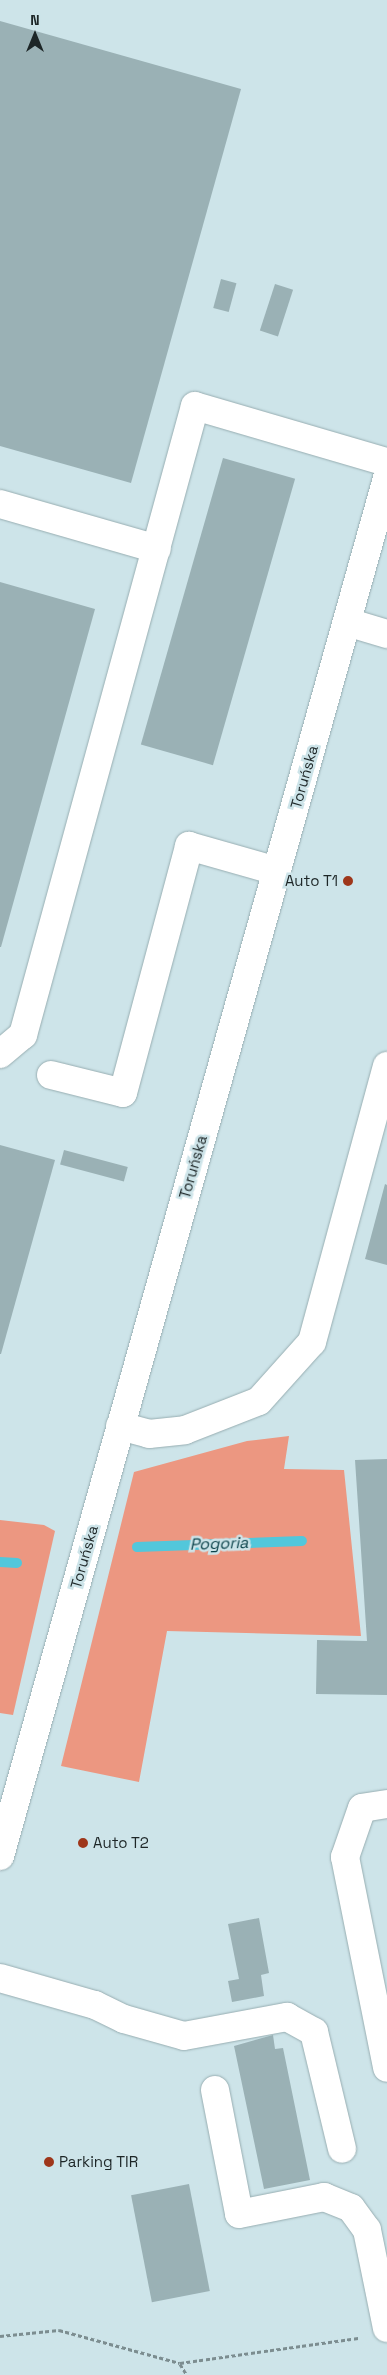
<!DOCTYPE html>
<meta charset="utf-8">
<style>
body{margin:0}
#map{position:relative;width:387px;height:2375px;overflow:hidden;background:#cde4e9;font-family:"Space Grotesk",sans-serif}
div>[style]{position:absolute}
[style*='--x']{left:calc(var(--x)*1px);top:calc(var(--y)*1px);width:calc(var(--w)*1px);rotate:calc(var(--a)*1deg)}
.forest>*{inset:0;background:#ec9781}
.stream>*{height:10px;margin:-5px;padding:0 5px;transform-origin:5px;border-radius:5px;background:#52c7db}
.building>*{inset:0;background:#9ab1b5;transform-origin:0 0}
.path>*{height:3px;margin-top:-1.5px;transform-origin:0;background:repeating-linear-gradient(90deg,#7c8d90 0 4px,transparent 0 6.5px)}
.roads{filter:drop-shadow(0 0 1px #97adb1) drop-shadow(0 0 1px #97adb1)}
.minor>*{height:28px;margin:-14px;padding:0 14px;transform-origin:14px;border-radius:14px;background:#fff}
.dots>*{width:14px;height:14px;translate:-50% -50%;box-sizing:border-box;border:2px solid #cde4e9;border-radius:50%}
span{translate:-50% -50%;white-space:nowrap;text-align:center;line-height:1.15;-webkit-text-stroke:5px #cde4e9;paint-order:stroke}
.street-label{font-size:15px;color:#1d2627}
.poi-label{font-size:15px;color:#1d2627}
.right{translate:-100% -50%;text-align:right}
.left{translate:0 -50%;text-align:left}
.water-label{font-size:16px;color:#073f47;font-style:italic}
.north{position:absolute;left:10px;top:10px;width:50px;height:50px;-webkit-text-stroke:4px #cde4e9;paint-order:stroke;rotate:0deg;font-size:14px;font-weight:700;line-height:20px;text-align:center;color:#1d2627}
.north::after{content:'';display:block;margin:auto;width:18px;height:22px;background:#1d2627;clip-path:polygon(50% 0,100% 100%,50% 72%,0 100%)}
</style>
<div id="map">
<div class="forest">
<div style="clip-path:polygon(289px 1436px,284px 1469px,344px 1470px,361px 1636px,167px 1631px,139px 1782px,61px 1766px,134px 1472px,247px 1441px)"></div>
<div style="clip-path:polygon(0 1520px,44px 1525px,55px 1531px,13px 1715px,0 1713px)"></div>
</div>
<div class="stream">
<div style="--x:137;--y:1547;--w:165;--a:-2.1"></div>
<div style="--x:0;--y:1562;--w:17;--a:3"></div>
</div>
<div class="building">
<div style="clip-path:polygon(0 21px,241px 89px,131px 483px,0 446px)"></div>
<div style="left:221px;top:279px;width:16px;height:30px;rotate:15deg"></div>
<div style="left:275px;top:284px;width:19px;height:49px;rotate:18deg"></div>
<div style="left:223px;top:458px;width:75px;height:298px;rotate:16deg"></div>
<div style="clip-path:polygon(0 582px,95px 609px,1px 947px,0 947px)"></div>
<div style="clip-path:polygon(0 1145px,55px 1160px,1px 1354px,0 1354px)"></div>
<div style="left:64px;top:1150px;width:66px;height:15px;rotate:15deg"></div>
<div style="clip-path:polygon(385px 1184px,387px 1185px,387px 1265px,365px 1259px)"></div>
<div style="clip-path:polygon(387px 1459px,387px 1695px,316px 1694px,317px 1640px,367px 1641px,355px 1460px)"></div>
<div style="clip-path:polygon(259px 1918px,269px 1973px,261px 1975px,264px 1996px,232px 2002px,228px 1981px,239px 1979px,228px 1924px)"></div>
<div style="clip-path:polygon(273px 2035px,275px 2049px,283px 2048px,310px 2180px,264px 2189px,234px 2046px)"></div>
<div style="left:189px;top:2184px;width:109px;height:59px;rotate:79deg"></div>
</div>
<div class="path">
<div style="--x:0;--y:2336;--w:59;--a:-5.8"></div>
<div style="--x:59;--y:2330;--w:125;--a:15.3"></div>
<div style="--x:180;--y:2363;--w:180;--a:-8"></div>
<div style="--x:180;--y:2364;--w:13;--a:58"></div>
</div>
<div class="roads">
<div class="minor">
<div style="--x:0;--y:504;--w:163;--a:16"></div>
<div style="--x:347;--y:622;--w:42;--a:16.7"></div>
<div style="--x:0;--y:1054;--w:30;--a:-40"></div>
<div style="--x:23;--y:1035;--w:652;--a:-74.71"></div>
<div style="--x:195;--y:406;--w:200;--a:16.3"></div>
<div style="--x:51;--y:1075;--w:74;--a:14"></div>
<div style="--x:123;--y:1093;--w:256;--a:-75"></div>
<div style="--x:189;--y:846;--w:91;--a:15.9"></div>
<div style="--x:120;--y:1426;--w:30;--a:15"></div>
<div style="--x:149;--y:1434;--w:36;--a:-6"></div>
<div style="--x:185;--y:1430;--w:79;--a:-21.4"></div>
<div style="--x:259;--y:1401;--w:79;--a:-48.1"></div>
<div style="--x:312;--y:1342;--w:286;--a:-74.8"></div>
<div style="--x:387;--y:1804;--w:25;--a:171"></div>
<div style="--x:362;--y:1808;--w:52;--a:109.1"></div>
<div style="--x:345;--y:1857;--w:215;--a:78.7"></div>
<div style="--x:0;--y:1856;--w:1431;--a:-74.31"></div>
<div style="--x:0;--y:1978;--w:99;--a:15.9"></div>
<div style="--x:95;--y:2005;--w:32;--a:26"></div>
<div style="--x:124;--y:2019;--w:62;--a:15.8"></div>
<div style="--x:184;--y:2036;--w:105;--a:-10.5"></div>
<div style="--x:287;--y:2017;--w:31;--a:29"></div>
<div style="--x:314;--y:2032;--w:120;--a:76.5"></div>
<div style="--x:215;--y:2090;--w:126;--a:79"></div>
<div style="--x:239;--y:2214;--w:87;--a:-11.3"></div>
<div style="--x:324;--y:2197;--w:29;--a:22"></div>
<div style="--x:351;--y:2208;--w:27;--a:54"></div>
<div style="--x:367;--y:2230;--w:100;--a:78.5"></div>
</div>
</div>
<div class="dots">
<div style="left:348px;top:881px;background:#9e361a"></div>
<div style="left:83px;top:1843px;background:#9e361a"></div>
<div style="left:49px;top:2162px;background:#9e361a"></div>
</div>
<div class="street-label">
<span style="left:304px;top:777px;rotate:-74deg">Toruńska</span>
<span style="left:193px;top:1167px;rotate:-74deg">Toruńska</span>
<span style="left:84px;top:1557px;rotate:-74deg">Toruńska</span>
</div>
<div class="poi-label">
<span class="right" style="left:338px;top:881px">Auto T1</span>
<span class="left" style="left:93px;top:1843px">Auto T2</span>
<span class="left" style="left:59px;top:2162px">Parking TIR</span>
</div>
<div class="water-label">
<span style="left:219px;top:1544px;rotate:-2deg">Pogoria</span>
</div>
<div class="north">N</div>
</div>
